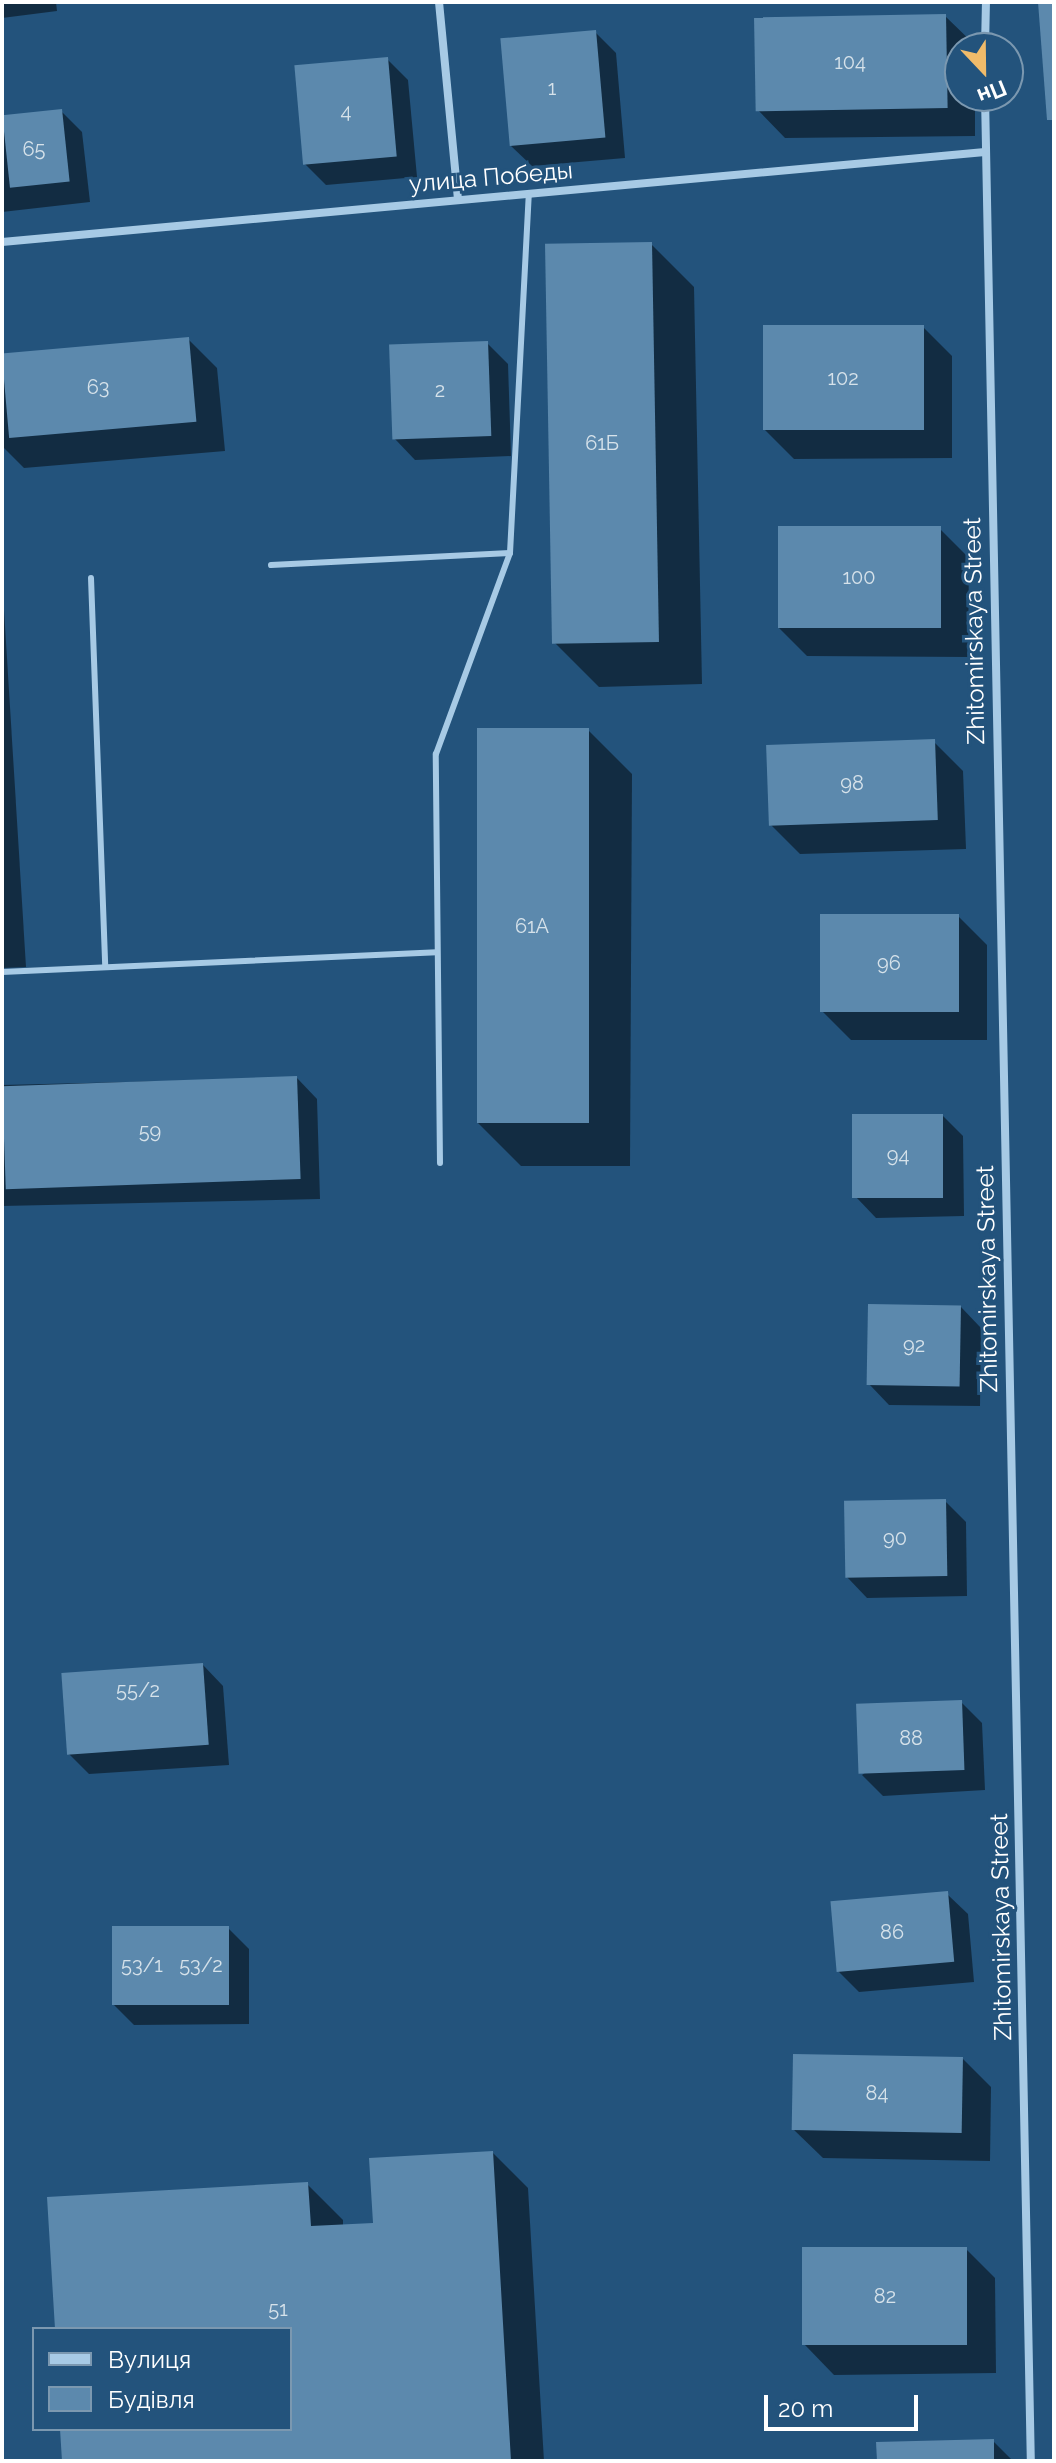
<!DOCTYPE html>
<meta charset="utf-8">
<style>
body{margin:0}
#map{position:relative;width:1056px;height:2463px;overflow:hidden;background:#23537c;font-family:Raleway,sans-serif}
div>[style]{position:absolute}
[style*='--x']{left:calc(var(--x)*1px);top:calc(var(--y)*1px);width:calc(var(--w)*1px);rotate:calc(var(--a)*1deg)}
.shadow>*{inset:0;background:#0007}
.building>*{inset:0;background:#5c89ad;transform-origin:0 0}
.service>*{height:6px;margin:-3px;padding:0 3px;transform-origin:3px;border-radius:3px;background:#a7cae5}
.minor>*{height:8px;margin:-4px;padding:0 4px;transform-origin:4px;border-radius:4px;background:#a7cae5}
span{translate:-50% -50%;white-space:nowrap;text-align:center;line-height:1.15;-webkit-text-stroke:6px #23537c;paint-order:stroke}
.number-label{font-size:20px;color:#d6e2ea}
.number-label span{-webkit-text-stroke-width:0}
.street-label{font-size:24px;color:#fff}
.frame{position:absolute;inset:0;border:4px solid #fff;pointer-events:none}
.legend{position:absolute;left:32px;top:2327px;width:260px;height:104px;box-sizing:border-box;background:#23537c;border:2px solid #7b98b0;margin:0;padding:10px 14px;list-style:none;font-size:24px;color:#fff}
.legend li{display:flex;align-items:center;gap:16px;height:40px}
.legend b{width:40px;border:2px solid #7b98b0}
.north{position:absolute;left:944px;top:32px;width:80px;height:80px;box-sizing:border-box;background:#23537c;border:2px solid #7b98b0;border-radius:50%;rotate:158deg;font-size:22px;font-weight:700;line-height:32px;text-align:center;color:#fff}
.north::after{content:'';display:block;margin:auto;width:28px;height:36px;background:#f0bb6a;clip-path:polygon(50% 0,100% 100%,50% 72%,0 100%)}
.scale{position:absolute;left:764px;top:2395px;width:154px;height:36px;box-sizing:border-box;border:4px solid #fff;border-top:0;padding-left:10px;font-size:24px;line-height:28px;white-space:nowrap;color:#fff;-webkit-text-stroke:6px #23537c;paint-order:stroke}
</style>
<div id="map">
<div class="shadow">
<div style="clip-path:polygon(2px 2px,56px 2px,57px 11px,2px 18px)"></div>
<div style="clip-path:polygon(945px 16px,975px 45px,960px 48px,960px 96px,975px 96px,975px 136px,785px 138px,756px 108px)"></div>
<div style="clip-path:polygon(595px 32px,616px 53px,625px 158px,532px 166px,511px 146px)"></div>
<div style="clip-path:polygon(387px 59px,408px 80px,417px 177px,326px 185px,305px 164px)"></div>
<div style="clip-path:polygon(61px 111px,82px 132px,90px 202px,2px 212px,2px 118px)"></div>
<div style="clip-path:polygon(651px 244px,694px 287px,702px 684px,599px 687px,555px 643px)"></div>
<div style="clip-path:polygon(923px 327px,952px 356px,952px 458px,794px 459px,765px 430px)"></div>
<div style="clip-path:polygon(188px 339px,217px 368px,225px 451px,24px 468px,2px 446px,2px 355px)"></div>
<div style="clip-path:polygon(487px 343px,508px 364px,511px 456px,415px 460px,395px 439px)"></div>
<div style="clip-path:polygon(940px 529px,969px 558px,968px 657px,807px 656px,778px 627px)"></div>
<div style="clip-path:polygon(2px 577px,26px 967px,2px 968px)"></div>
<div style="clip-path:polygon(588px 730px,632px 774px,630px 1166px,521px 1166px,477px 1122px)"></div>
<div style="clip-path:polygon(934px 742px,963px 771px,966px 849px,800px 854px,771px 825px)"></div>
<div style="clip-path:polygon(958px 916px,987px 945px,987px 1040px,851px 1040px,822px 1011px)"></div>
<div style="clip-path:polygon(297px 1078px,317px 1099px,320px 1199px,2px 1206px,2px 1085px)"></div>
<div style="clip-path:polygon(943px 1116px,963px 1136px,964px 1216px,876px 1218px,856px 1197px)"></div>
<div style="clip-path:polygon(961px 1307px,981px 1328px,980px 1406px,889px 1405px,869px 1384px)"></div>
<div style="clip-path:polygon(945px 1501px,966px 1522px,967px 1596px,867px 1598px,847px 1577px)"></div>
<div style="clip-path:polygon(203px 1665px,223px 1686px,229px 1765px,89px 1774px,68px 1753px)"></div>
<div style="clip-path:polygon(961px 1702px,982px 1723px,985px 1790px,883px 1796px,862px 1775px)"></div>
<div style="clip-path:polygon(947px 1894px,968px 1914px,974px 1982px,859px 1992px,838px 1971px)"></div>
<div style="clip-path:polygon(228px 1928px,249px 1949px,249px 2024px,134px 2025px,113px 2004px)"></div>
<div style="clip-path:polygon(962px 2058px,991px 2087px,990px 2161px,823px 2158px,793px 2129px)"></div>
<div style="clip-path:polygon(493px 2153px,528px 2188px,544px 2461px,64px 2461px,62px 2429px,290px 2429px,290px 2329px,57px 2329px,307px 2184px,343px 2220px,343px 2227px,375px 2225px)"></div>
<div style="clip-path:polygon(966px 2249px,995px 2278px,996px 2373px,834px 2375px,805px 2345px)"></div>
<div style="clip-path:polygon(993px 2441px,1013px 2461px,879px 2461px)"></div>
</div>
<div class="building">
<div style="clip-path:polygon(1038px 2px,1054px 2px,1054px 120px,1047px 120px)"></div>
<div style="left:946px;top:14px;width:94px;height:192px;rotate:89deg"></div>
<div style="left:596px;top:30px;width:108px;height:96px;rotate:85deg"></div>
<div style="left:388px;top:57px;width:100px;height:94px;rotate:85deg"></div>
<div style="left:62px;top:109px;width:73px;height:60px;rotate:84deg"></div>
<div style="left:652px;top:242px;width:400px;height:107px;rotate:89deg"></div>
<div style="left:924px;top:325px;width:105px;height:161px;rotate:90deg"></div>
<div style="left:189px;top:337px;width:85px;height:188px;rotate:85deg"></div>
<div style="left:488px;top:341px;width:95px;height:99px;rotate:88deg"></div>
<div style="left:778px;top:526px;width:163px;height:102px"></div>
<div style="left:477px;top:728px;width:112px;height:395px"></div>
<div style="left:935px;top:739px;width:81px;height:169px;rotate:88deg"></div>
<div style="left:820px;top:914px;width:139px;height:98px"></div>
<div style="left:297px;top:1076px;width:103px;height:295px;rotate:88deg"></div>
<div style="left:852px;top:1114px;width:91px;height:84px"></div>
<div style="left:868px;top:1304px;width:93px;height:81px;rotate:1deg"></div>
<div style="left:946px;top:1499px;width:77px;height:102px;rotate:89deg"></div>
<div style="left:203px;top:1663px;width:82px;height:142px;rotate:86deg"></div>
<div style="left:962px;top:1700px;width:70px;height:106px;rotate:88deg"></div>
<div style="left:948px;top:1891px;width:71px;height:118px;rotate:85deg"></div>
<div style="left:112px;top:1926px;width:117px;height:79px"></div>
<div style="left:793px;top:2054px;width:170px;height:76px;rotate:1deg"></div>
<div style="clip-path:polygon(493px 2151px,511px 2461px,62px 2461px,60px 2429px,290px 2429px,290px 2329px,55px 2329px,47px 2197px,308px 2182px,311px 2226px,373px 2223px,369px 2158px)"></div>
<div style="left:967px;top:2247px;width:98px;height:165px;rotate:90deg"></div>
<div style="clip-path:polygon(994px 2439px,994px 2461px,877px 2461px,876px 2442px)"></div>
</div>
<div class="service">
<div style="--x:271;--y:565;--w:239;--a:-2.9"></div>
<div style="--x:91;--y:578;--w:389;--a:87.9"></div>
<div style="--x:2;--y:972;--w:435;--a:-2.6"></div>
<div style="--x:440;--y:1163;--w:409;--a:-90.6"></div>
<div style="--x:436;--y:754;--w:214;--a:-69.8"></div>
<div style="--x:510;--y:553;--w:360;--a:-87"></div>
</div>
<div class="minor">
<div style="--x:439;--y:2;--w:199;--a:84.5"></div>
<div style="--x:985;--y:48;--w:46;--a:-88.8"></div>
<div style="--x:985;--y:96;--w:2365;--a:88.89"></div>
<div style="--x:2;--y:242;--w:987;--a:-5.23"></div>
</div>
<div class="number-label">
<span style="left:850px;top:62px">104</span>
<span style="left:552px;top:88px">1</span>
<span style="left:346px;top:111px">4</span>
<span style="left:34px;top:149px">65</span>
<span style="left:843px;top:378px">102</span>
<span style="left:98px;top:387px">63</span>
<span style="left:440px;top:390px">2</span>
<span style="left:602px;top:443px">61Б</span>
<span style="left:859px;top:577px">100</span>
<span style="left:852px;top:783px">98</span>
<span style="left:532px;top:926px">61А</span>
<span style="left:889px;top:963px">96</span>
<span style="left:150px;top:1131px">59</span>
<span style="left:898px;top:1155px">94</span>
<span style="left:914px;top:1345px">92</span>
<span style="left:895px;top:1538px">90</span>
<span style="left:138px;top:1690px">55/2</span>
<span style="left:911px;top:1738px">88</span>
<span style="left:892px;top:1932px">86</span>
<span style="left:142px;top:1965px">53/1</span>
<span style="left:201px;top:1965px">53/2</span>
<span style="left:877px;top:2093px">84</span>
<span style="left:885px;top:2296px">82</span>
<span style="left:278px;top:2309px">51</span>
</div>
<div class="street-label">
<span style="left:491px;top:177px;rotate:-5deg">улица Победы</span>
<span style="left:974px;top:631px;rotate:-91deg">Zhitomirskaya Street</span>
<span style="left:987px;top:1279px;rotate:-91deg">Zhitomirskaya Street</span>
<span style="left:1001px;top:1927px;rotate:-91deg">Zhitomirskaya Street</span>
</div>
<div class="frame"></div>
<ul class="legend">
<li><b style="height:10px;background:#a7cae5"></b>Вулиця</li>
<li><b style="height:22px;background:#5c89ad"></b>Будівля</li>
</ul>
<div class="north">Пн</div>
<div class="scale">20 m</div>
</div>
